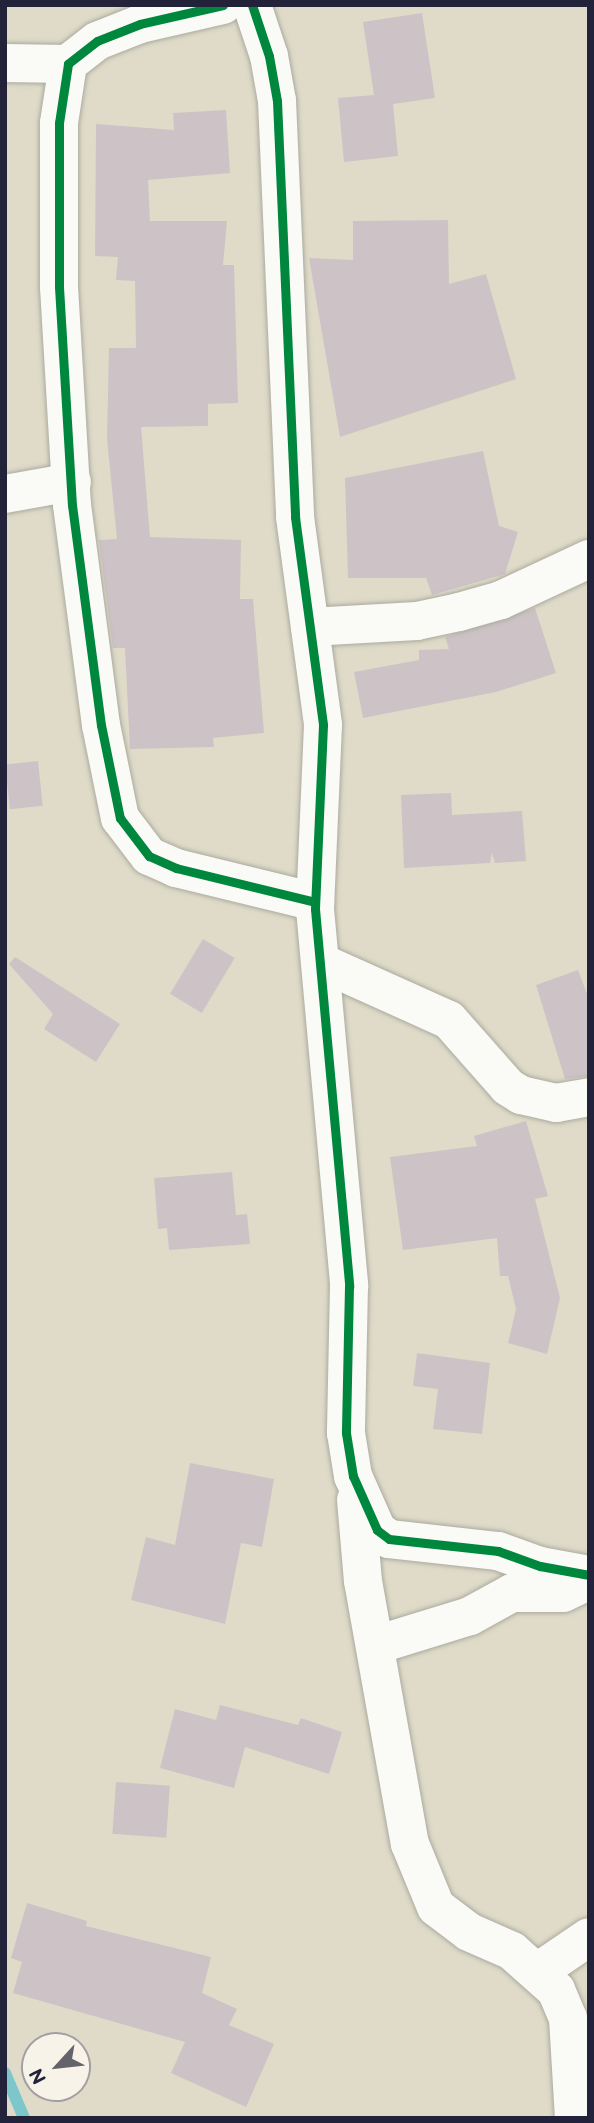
<!DOCTYPE html>
<style>
body{margin:0}
#map{position:relative;width:594px;height:2123px;overflow:hidden;background:#dfdbc8;font-family:"Balsamiq Sans",sans-serif}
div>[style]{position:absolute}
[style*='--x']{left:calc(var(--x)*1px);top:calc(var(--y)*1px);width:calc(var(--w)*1px);rotate:calc(var(--a)*1deg)}
.stream>*{height:12px;margin:-6px;padding:0 6px;transform-origin:6px;border-radius:6px;background:#7cc6cc}
.building>*{inset:0;background:#cdc3c6;transform-origin:0 0}
.roads{filter:drop-shadow(0 0 2px #acaaa0) drop-shadow(0 0 2px #acaaa0)}
.street>*{height:38px;margin:-19px;padding:0 19px;transform-origin:19px;border-radius:19px;background:#fafaf7}
.cycleway>*{height:9px;margin:-4.5px;padding:0 4.5px;transform-origin:4.5px;border-radius:4.5px;background:#00873e}
span{translate:-50% -50%;white-space:nowrap;text-align:center;line-height:1.15;-webkit-text-stroke:5px #f7f3e8;paint-order:stroke}
.frame{position:absolute;inset:0;border:7px solid #22223b;pointer-events:none}
.north{position:absolute;left:21px;top:2032px;width:70px;height:70px;box-sizing:border-box;background:#f7f3e8;border:2px solid #a29fa3;border-radius:50%;rotate:243deg;font-size:19px;font-weight:700;line-height:28px;text-align:center;color:#22223b}
.north::after{content:'';display:block;margin:auto;width:24px;height:32px;background:#64636c;clip-path:polygon(50% 0,100% 100%,50% 72%,0 100%)}
</style>
<div id="map">
<div class="stream">
<div style="--x:5;--y:2073;--w:49;--a:67.1"></div>
</div>
<div class="building">
<div style="clip-path:polygon(422px 13px,435px 98px,393px 104px,398px 156px,344px 162px,338px 98px,374px 95px,363px 22px)"></div>
<div style="clip-path:polygon(226px 110px,230px 173px,148px 180px,150px 221px,227px 221px,223px 265px,234px 265px,238px 403px,208px 404px,208px 426px,141px 427px,150px 537px,241px 540px,240px 599px,253px 599px,264px 733px,213px 738px,214px 747px,130px 749px,125px 648px,113px 648px,99px 540px,117px 539px,107px 439px,109px 348px,136px 348px,135px 281px,116px 280px,118px 257px,95px 256px,96px 124px,174px 130px,173px 113px)"></div>
<div style="clip-path:polygon(448px 220px,449px 284px,486px 274px,516px 379px,340px 437px,309px 258px,353px 260px,353px 221px)"></div>
<div style="clip-path:polygon(483px 451px,499px 526px,518px 532px,505px 574px,432px 595px,426px 578px,348px 578px,345px 478px)"></div>
<div style="clip-path:polygon(535px 608px,556px 673px,496px 692px,363px 718px,354px 672px,419px 660px,419px 650px,449px 649px,445px 637px)"></div>
<div style="left:38px;top:761px;width:45px;height:33px;rotate:84deg"></div>
<div style="clip-path:polygon(451px 793px,452px 815px,522px 811px,526px 861px,495px 863px,492px 853px,490px 863px,404px 868px,401px 795px)"></div>
<div style="left:203px;top:939px;width:37px;height:64px;rotate:31deg"></div>
<div style="clip-path:polygon(15px 957px,120px 1024px,96px 1062px,44px 1029px,53px 1014px,9px 964px)"></div>
<div style="clip-path:polygon(578px 970px,589px 999px,589px 1076px,565px 1079px,536px 985px)"></div>
<div style="clip-path:polygon(526px 1121px,548px 1196px,535px 1199px,560px 1298px,547px 1354px,508px 1343px,516px 1309px,508px 1276px,500px 1276px,497px 1238px,403px 1250px,390px 1157px,477px 1146px,474px 1136px)"></div>
<div style="clip-path:polygon(232px 1172px,236px 1215px,247px 1214px,250px 1244px,169px 1250px,167px 1228px,158px 1229px,154px 1178px)"></div>
<div style="clip-path:polygon(417px 1353px,490px 1363px,482px 1434px,433px 1429px,438px 1389px,413px 1386px)"></div>
<div style="clip-path:polygon(190px 1463px,274px 1479px,262px 1547px,241px 1543px,225px 1624px,131px 1600px,146px 1537px,175px 1545px)"></div>
<div style="clip-path:polygon(220px 1705px,298px 1725px,301px 1718px,342px 1732px,329px 1774px,245px 1747px,234px 1788px,160px 1768px,175px 1709px,216px 1720px)"></div>
<div style="left:116px;top:1782px;width:54px;height:52px;rotate:4deg"></div>
<div style="clip-path:polygon(27px 1903px,87px 1921px,86px 1926px,211px 1957px,202px 1993px,237px 2009px,229px 2025px,274px 2044px,246px 2107px,171px 2073px,185px 2042px,13px 1993px,22px 1962px,11px 1958px)"></div>
</div>
<div class="roads">
<div class="street">
<div style="--x:223;--y:5;--w:85;--a:167.1"></div>
<div style="--x:140;--y:24;--w:46;--a:158.4"></div>
<div style="--x:97;--y:41;--w:37;--a:142"></div>
<div style="--x:68;--y:64;--w:60;--a:98.7"></div>
<div style="--x:59;--y:123;--w:164;--a:90"></div>
<div style="--x:59;--y:287;--w:218;--a:86.6"></div>
<div style="--x:72;--y:505;--w:222;--a:82.5"></div>
<div style="--x:101;--y:725;--w:95;--a:78.5"></div>
<div style="--x:120;--y:818;--w:48;--a:52.7"></div>
<div style="--x:149;--y:856;--w:30;--a:24"></div>
<div style="--x:176;--y:868;--w:143;--a:13.7"></div>
<div style="--x:252;--y:5;--w:54;--a:71.6"></div>
<div style="--x:269;--y:56;--w:46;--a:79.9"></div>
<div style="--x:277;--y:101;--w:416;--a:87.5"></div>
<div style="--x:295;--y:517;--w:210;--a:82.3"></div>
<div style="--x:323;--y:725;--w:184;--a:92.5"></div>
<div style="--x:315;--y:909;--w:379;--a:84.8"></div>
<div style="--x:349;--y:1286;--w:147;--a:91.2"></div>
<div style="--x:346;--y:1433;--w:44;--a:80.8"></div>
<div style="--x:353;--y:1476;--w:59;--a:66"></div>
<div style="--x:377;--y:1530;--w:15;--a:37"></div>
<div style="--x:389;--y:1539;--w:110;--a:6.3"></div>
<div style="--x:498;--y:1551;--w:45;--a:19.7"></div>
<div style="--x:540;--y:1566;--w:50;--a:10.4"></div>
<div style="--x:5;--y:63;--w:63;--a:0.9"></div>
<div style="--x:5;--y:494;--w:68;--a:-10.2"></div>
<div style="--x:310;--y:627;--w:107;--a:-3.2"></div>
<div style="--x:417;--y:621;--w:43;--a:-12.1"></div>
<div style="--x:459;--y:612;--w:44;--a:-15.9"></div>
<div style="--x:501;--y:600;--w:97;--a:-25"></div>
<div style="--x:320;--y:962;--w:141;--a:24.2"></div>
<div style="--x:449;--y:1020;--w:89;--a:48.6"></div>
<div style="--x:508;--y:1087;--w:15;--a:32"></div>
<div style="--x:521;--y:1095;--w:36;--a:13"></div>
<div style="--x:556;--y:1103;--w:34;--a:-10"></div>
<div style="--x:356;--y:1500;--w:81;--a:85.1"></div>
<div style="--x:363;--y:1581;--w:267;--a:79.9"></div>
<div style="--x:410;--y:1844;--w:68;--a:67.6"></div>
<div style="--x:436;--y:1907;--w:41;--a:37.1"></div>
<div style="--x:469;--y:1932;--w:47;--a:23.8"></div>
<div style="--x:512;--y:1951;--w:59;--a:41.6"></div>
<div style="--x:556;--y:1990;--w:30;--a:67"></div>
<div style="--x:568;--y:2018;--w:100;--a:86.6"></div>
<div style="--x:376;--y:1645;--w:98;--a:-17.1"></div>
<div style="--x:470;--y:1616;--w:48;--a:-28.7"></div>
<div style="--x:512;--y:1593;--w:51;--a:0"></div>
<div style="--x:563;--y:1593;--w:17;--a:-25"></div>
<div style="--x:539;--y:1971;--w:60;--a:-34.2"></div>
</div>
</div>
<div class="cycleway">
<div style="--x:223;--y:5;--w:85;--a:167.1"></div>
<div style="--x:140;--y:24;--w:46;--a:158.4"></div>
<div style="--x:97;--y:41;--w:37;--a:142"></div>
<div style="--x:68;--y:64;--w:60;--a:98.7"></div>
<div style="--x:59;--y:123;--w:164;--a:90"></div>
<div style="--x:59;--y:287;--w:218;--a:86.6"></div>
<div style="--x:72;--y:505;--w:222;--a:82.5"></div>
<div style="--x:101;--y:725;--w:95;--a:78.5"></div>
<div style="--x:120;--y:818;--w:48;--a:52.7"></div>
<div style="--x:149;--y:856;--w:30;--a:24"></div>
<div style="--x:176;--y:868;--w:143;--a:13.7"></div>
<div style="--x:252;--y:5;--w:54;--a:71.6"></div>
<div style="--x:269;--y:56;--w:46;--a:79.9"></div>
<div style="--x:277;--y:101;--w:416;--a:87.5"></div>
<div style="--x:295;--y:517;--w:210;--a:82.3"></div>
<div style="--x:323;--y:725;--w:184;--a:92.5"></div>
<div style="--x:315;--y:909;--w:379;--a:84.8"></div>
<div style="--x:349;--y:1286;--w:147;--a:91.2"></div>
<div style="--x:346;--y:1433;--w:44;--a:80.8"></div>
<div style="--x:353;--y:1476;--w:59;--a:66"></div>
<div style="--x:377;--y:1530;--w:15;--a:37"></div>
<div style="--x:389;--y:1539;--w:110;--a:6.3"></div>
<div style="--x:498;--y:1551;--w:45;--a:19.7"></div>
<div style="--x:540;--y:1566;--w:50;--a:10.4"></div>
</div>
<div class="frame"></div>
<div class="north">N</div>
</div>
